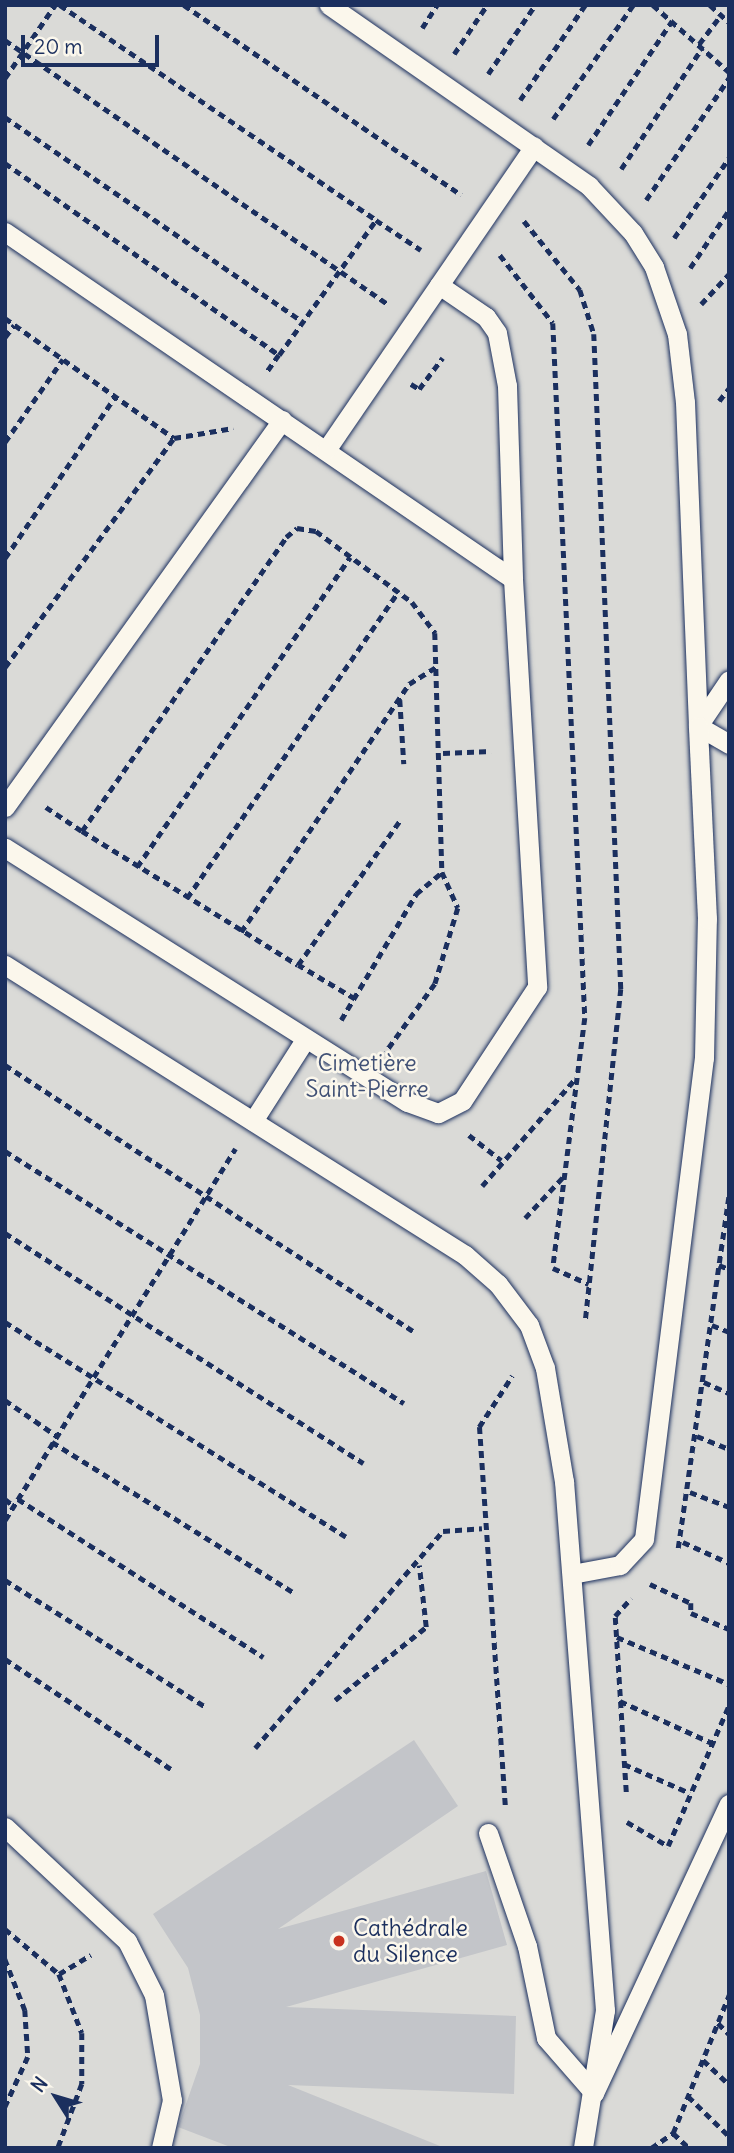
<!DOCTYPE html>
<meta charset="utf-8">
<style>
body{margin:0}
#map{position:relative;width:734px;height:2153px;overflow:hidden;background:#fbf7ec;font-family:Delius,sans-serif}
div>[style]{position:absolute}
[style*='--x']{left:calc(var(--x)*1px);top:calc(var(--y)*1px);width:calc(var(--w)*1px);rotate:calc(var(--a)*1deg)}
.green>*{inset:0;background:#dadad7;transform-origin:0 0}
.building>*{inset:0;background:#c3c5c9}
.path>*{height:4.5px;margin-top:-2.25px;transform-origin:0;background:repeating-linear-gradient(90deg,#1b2f5e 0 7px,transparent 0 12px)}
.roads{filter:drop-shadow(0 0 2px #1b2f5e) drop-shadow(0 0 2px #1b2f5e)}
.lane>*{height:19px;margin:-9.5px;padding:0 9.5px;transform-origin:9.5px;border-radius:9.5px;background:#fbf7ec}
.dots>*{width:19px;height:19px;translate:-50% -50%;box-sizing:border-box;border:4px solid #fbf7ec;border-radius:50%}
span{translate:-50% -50%;white-space:nowrap;text-align:center;line-height:1.15;-webkit-text-stroke:5px #fbf7ec;paint-order:stroke}
.park-label{font-size:23px;color:#415176}
.poi-label{font-size:23px;color:#1b2f5e}
.left{translate:0 -50%;text-align:left}
.frame{position:absolute;inset:0;border:7px solid #1b2f5e;pointer-events:none}
.north{position:absolute;left:21px;top:2062px;width:70px;height:70px;-webkit-text-stroke:5px #fbf7ec;paint-order:stroke;rotate:307deg;font-size:19px;font-weight:700;line-height:28px;text-align:center;color:#1b2f5e}
.north::after{content:'';display:block;margin:auto;width:24px;height:32px;background:#1b2f5e;clip-path:polygon(50% 0,100% 100%,50% 72%,0 100%)}
.scale{position:absolute;left:21px;top:35px;width:138px;height:32px;box-sizing:border-box;border:4px solid #1b2f5e;border-top:0;padding-left:9px;font-size:21px;line-height:24px;white-space:nowrap;color:#1b2f5e;-webkit-text-stroke:5px #fbf7ec;paint-order:stroke}
</style>
<div id="map">
<div class="green">
<div style="left:5px;top:5px;width:724px;height:2143px"></div>
</div>
<div class="building">
<div style="clip-path:polygon(414px 1740px,458px 1806px,278px 1929px,486px 1871px,507px 1945px,286px 2007px,516px 2016px,514px 2094px,288px 2085px,445px 2148px,233px 2148px,178px 2127px,200px 2064px,200px 2015px,188px 1968px,153px 1914px)"></div>
</div>
<div class="path">
<div style="--x:60;--y:5;--w:382;--a:34.2"></div>
<div style="--x:184;--y:5;--w:336;--a:34.4"></div>
<div style="--x:653;--y:5;--w:101;--a:41.4"></div>
<div style="--x:710;--y:5;--w:25;--a:42"></div>
<div style="--x:422;--y:28;--w:27;--a:-57"></div>
<div style="--x:5;--y:40;--w:465;--a:34.6"></div>
<div style="--x:699;--y:44;--w:36;--a:-53"></div>
<div style="--x:454;--y:54;--w:59;--a:-56"></div>
<div style="--x:488;--y:74;--w:83;--a:-55.7"></div>
<div style="--x:5;--y:78;--w:88;--a:-55.6"></div>
<div style="--x:520;--y:100;--w:115;--a:-55.6"></div>
<div style="--x:5;--y:117;--w:362;--a:34.5"></div>
<div style="--x:553;--y:119;--w:139;--a:-54.9"></div>
<div style="--x:588;--y:145;--w:150;--a:-55.9"></div>
<div style="--x:5;--y:163;--w:335;--a:35"></div>
<div style="--x:279;--y:355;--w:21;--a:125"></div>
<div style="--x:621;--y:169;--w:146;--a:-56.2"></div>
<div style="--x:646;--y:200;--w:148;--a:-55.8"></div>
<div style="--x:524;--y:221;--w:89;--a:50.9"></div>
<div style="--x:580;--y:290;--w:46;--a:72.3"></div>
<div style="--x:594;--y:334;--w:656;--a:87.64"></div>
<div style="--x:621;--y:989;--w:332;--a:96.1"></div>
<div style="--x:674;--y:238;--w:97;--a:-55.5"></div>
<div style="--x:500;--y:255;--w:86;--a:52.1"></div>
<div style="--x:553;--y:323;--w:696;--a:87.36"></div>
<div style="--x:585;--y:1018;--w:252;--a:97.3"></div>
<div style="--x:553;--y:1268;--w:39;--a:24"></div>
<div style="--x:690;--y:268;--w:70;--a:-56.1"></div>
<div style="--x:701;--y:304;--w:41;--a:-47"></div>
<div style="--x:5;--y:318;--w:207;--a:35.4"></div>
<div style="--x:174;--y:438;--w:60;--a:-9.6"></div>
<div style="--x:5;--y:337;--w:15;--a:-53"></div>
<div style="--x:279;--y:355;--w:166;--a:-54.3"></div>
<div style="--x:376;--y:220;--w:54;--a:33.7"></div>
<div style="--x:411;--y:384;--w:9;--a:32"></div>
<div style="--x:419;--y:389;--w:39;--a:-53"></div>
<div style="--x:719;--y:401;--w:16;--a:-52"></div>
<div style="--x:5;--y:442;--w:101;--a:-55.1"></div>
<div style="--x:5;--y:558;--w:195;--a:-55.7"></div>
<div style="--x:5;--y:667;--w:285;--a:-53.6"></div>
<div style="--x:400;--y:700;--w:64;--a:86.4"></div>
<div style="--x:443;--y:753;--w:48;--a:-2.4"></div>
<div style="--x:46;--y:807;--w:43;--a:33.7"></div>
<div style="--x:82;--y:831;--w:358;--a:-55.2"></div>
<div style="--x:286;--y:537;--w:14;--a:-39"></div>
<div style="--x:297;--y:528;--w:19;--a:9"></div>
<div style="--x:316;--y:531;--w:119;--a:36.5"></div>
<div style="--x:412;--y:602;--w:39;--a:53"></div>
<div style="--x:435;--y:633;--w:239;--a:88.3"></div>
<div style="--x:442;--y:872;--w:39;--a:66"></div>
<div style="--x:458;--y:908;--w:79;--a:106.8"></div>
<div style="--x:435;--y:984;--w:84;--a:125.8"></div>
<div style="--x:82;--y:831;--w:254;--a:31.8"></div>
<div style="--x:137;--y:867;--w:376;--a:-55.5"></div>
<div style="--x:187;--y:898;--w:372;--a:-55.4"></div>
<div style="--x:241;--y:932;--w:300;--a:-55.9"></div>
<div style="--x:409;--y:684;--w:34;--a:-32"></div>
<div style="--x:355;--y:999;--w:66;--a:-149.2"></div>
<div style="--x:298;--y:965;--w:179;--a:-54.8"></div>
<div style="--x:341;--y:1020;--w:147;--a:-59.2"></div>
<div style="--x:416;--y:894;--w:34;--a:-40"></div>
<div style="--x:5;--y:1065;--w:487;--a:33.1"></div>
<div style="--x:469;--y:1135;--w:41;--a:38"></div>
<div style="--x:5;--y:1151;--w:472;--a:32.3"></div>
<div style="--x:482;--y:1186;--w:142;--a:-49"></div>
<div style="--x:525;--y:1218;--w:56;--a:-47.2"></div>
<div style="--x:5;--y:1233;--w:426;--a:32.7"></div>
<div style="--x:719;--y:1265;--w:11;--a:22"></div>
<div style="--x:5;--y:1322;--w:403;--a:32.2"></div>
<div style="--x:712;--y:1325;--w:18;--a:22"></div>
<div style="--x:704;--y:1382;--w:27;--a:24"></div>
<div style="--x:5;--y:1400;--w:63;--a:34.7"></div>
<div style="--x:697;--y:1436;--w:35;--a:22"></div>
<div style="--x:52;--y:1442;--w:284;--a:31.9"></div>
<div style="--x:690;--y:1492;--w:42;--a:21"></div>
<div style="--x:5;--y:1499;--w:11;--a:38"></div>
<div style="--x:18;--y:1499;--w:292;--a:32.8"></div>
<div style="--x:5;--y:1520;--w:437;--a:-58.2"></div>
<div style="--x:683;--y:1542;--w:51;--a:24.5"></div>
<div style="--x:678;--y:1548;--w:357;--a:-81.8"></div>
<div style="--x:5;--y:1580;--w:238;--a:32.3"></div>
<div style="--x:650;--y:1584;--w:45;--a:24.9"></div>
<div style="--x:691;--y:1603;--w:10;--a:90"></div>
<div style="--x:691;--y:1613;--w:41;--a:22.8"></div>
<div style="--x:617;--y:1637;--w:121;--a:22.8"></div>
<div style="--x:5;--y:1659;--w:199;--a:33.5"></div>
<div style="--x:335;--y:1700;--w:117;--a:-38.7"></div>
<div style="--x:426;--y:1627;--w:62;--a:-96.4"></div>
<div style="--x:620;--y:1701;--w:101;--a:24.5"></div>
<div style="--x:255;--y:1748;--w:287;--a:-49.1"></div>
<div style="--x:443;--y:1531;--w:39;--a:-4"></div>
<div style="--x:624;--y:1764;--w:72;--a:23.7"></div>
<div style="--x:626;--y:1792;--w:176;--a:-93.6"></div>
<div style="--x:615;--y:1616;--w:24;--a:-48"></div>
<div style="--x:505;--y:1805;--w:379;--a:-93.9"></div>
<div style="--x:479;--y:1427;--w:61;--a:-57.1"></div>
<div style="--x:627;--y:1822;--w:48;--a:30.3"></div>
<div style="--x:668;--y:1846;--w:154;--a:-66.6"></div>
<div style="--x:5;--y:1929;--w:70;--a:39.8"></div>
<div style="--x:59;--y:1974;--w:63;--a:68.7"></div>
<div style="--x:82;--y:2033;--w:51;--a:90"></div>
<div style="--x:82;--y:2084;--w:68;--a:110.6"></div>
<div style="--x:5;--y:1959;--w:55;--a:68.6"></div>
<div style="--x:25;--y:2010;--w:47;--a:86.3"></div>
<div style="--x:28;--y:2057;--w:55;--a:114.7"></div>
<div style="--x:59;--y:1974;--w:37;--a:-31"></div>
<div style="--x:718;--y:2023;--w:16;--a:45"></div>
<div style="--x:703;--y:2060;--w:35;--a:43"></div>
<div style="--x:688;--y:2096;--w:57;--a:44.3"></div>
<div style="--x:673;--y:2133;--w:22;--a:43"></div>
<div style="--x:651;--y:2148;--w:27;--a:-34"></div>
<div style="--x:673;--y:2133;--w:149;--a:-67.9"></div>
</div>
<div class="roads">
<div class="lane">
<div style="--x:329;--y:5;--w:317;--a:34.8"></div>
<div style="--x:589;--y:186;--w:64;--a:46.9"></div>
<div style="--x:633;--y:233;--w:40;--a:58"></div>
<div style="--x:654;--y:267;--w:71;--a:71.1"></div>
<div style="--x:677;--y:334;--w:68;--a:83.3"></div>
<div style="--x:685;--y:402;--w:324;--a:87.7"></div>
<div style="--x:698;--y:726;--w:55;--a:-56"></div>
<div style="--x:5;--y:232;--w:615;--a:34.34"></div>
<div style="--x:513;--y:579;--w:409;--a:86.6"></div>
<div style="--x:537;--y:987;--w:136;--a:123.3"></div>
<div style="--x:462;--y:1101;--w:27;--a:153"></div>
<div style="--x:438;--y:1113;--w:33;--a:-160"></div>
<div style="--x:407;--y:1102;--w:476;--a:-147.7"></div>
<div style="--x:439;--y:285;--w:57;--a:34.2"></div>
<div style="--x:486;--y:317;--w:19;--a:55"></div>
<div style="--x:497;--y:333;--w:54;--a:79.3"></div>
<div style="--x:507;--y:386;--w:193;--a:88.2"></div>
<div style="--x:326;--y:450;--w:368;--a:-55.6"></div>
<div style="--x:698;--y:726;--w:36;--a:30"></div>
<div style="--x:5;--y:807;--w:476;--a:-54.4"></div>
<div style="--x:5;--y:965;--w:544;--a:32.23"></div>
<div style="--x:465;--y:1255;--w:44;--a:41.3"></div>
<div style="--x:498;--y:1284;--w:51;--a:52.9"></div>
<div style="--x:529;--y:1325;--w:46;--a:69.6"></div>
<div style="--x:545;--y:1368;--w:115;--a:80.5"></div>
<div style="--x:564;--y:1481;--w:531;--a:85.57"></div>
<div style="--x:605;--y:2010;--w:140;--a:99.1"></div>
<div style="--x:253;--y:1121;--w:98;--a:-57.4"></div>
<div style="--x:572;--y:1574;--w:49;--a:-10.6"></div>
<div style="--x:620;--y:1565;--w:35;--a:-47"></div>
<div style="--x:644;--y:1539;--w:485;--a:-82.9"></div>
<div style="--x:704;--y:1058;--w:139;--a:-88.8"></div>
<div style="--x:707;--y:919;--w:193;--a:-92.7"></div>
<div style="--x:5;--y:1827;--w:167;--a:43.1"></div>
<div style="--x:127;--y:1941;--w:60;--a:63.4"></div>
<div style="--x:154;--y:1995;--w:107;--a:80.3"></div>
<div style="--x:172;--y:2100;--w:49;--a:102.9"></div>
<div style="--x:488;--y:1833;--w:120;--a:71"></div>
<div style="--x:527;--y:1946;--w:94;--a:78.3"></div>
<div style="--x:546;--y:2038;--w:73;--a:48.9"></div>
<div style="--x:594;--y:2093;--w:319;--a:-65"></div>
</div>
</div>
<div class="dots">
<div style="left:339px;top:1941px;background:#c8321e"></div>
</div>
<div class="park-label">
<span style="left:367px;top:1076px">Cimetière<br>Saint-Pierre</span>
</div>
<div class="poi-label">
<span class="left" style="left:353px;top:1941px">Cathédrale<br>du Silence</span>
</div>
<div class="frame"></div>
<div class="north">N</div>
<div class="scale">20 m</div>
</div>
